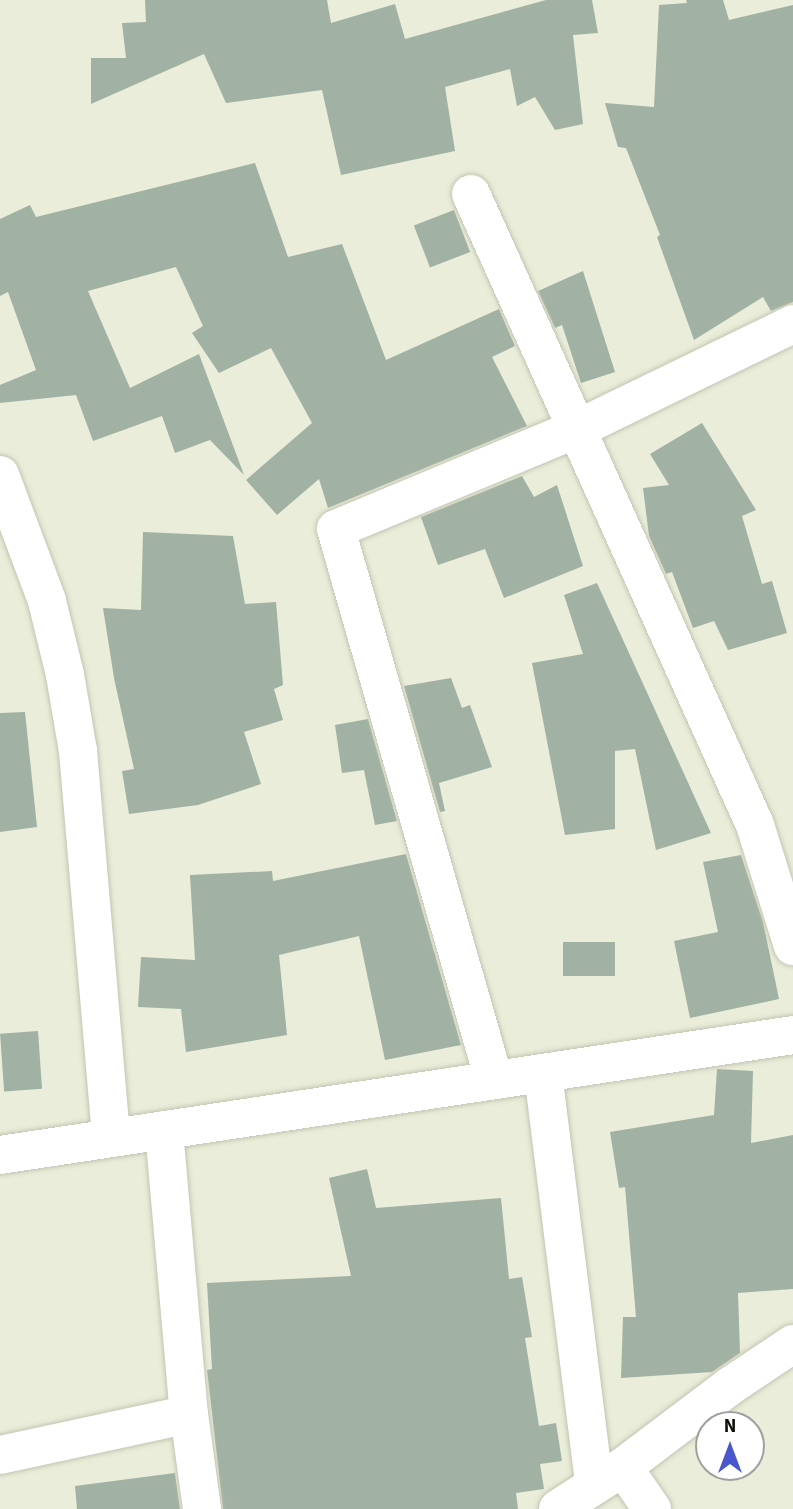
<!DOCTYPE html>
<style>
body{margin:0}
#map{position:relative;width:793px;height:1509px;overflow:hidden;background:#e9edd9;font-family:"Source Sans 3",sans-serif}
div>[style]{position:absolute}
[style*='--x']{left:calc(var(--x)*1px);top:calc(var(--y)*1px);width:calc(var(--w)*1px);rotate:calc(var(--a)*1deg)}
.building>*{inset:0;background:#a1b1a3;transform-origin:0 0}
.roads{filter:drop-shadow(0 0 2px #c1c5b2) drop-shadow(0 0 2px #c1c5b2)}
.street>*{height:38px;margin:-19px;padding:0 19px;transform-origin:19px;border-radius:19px;background:#fff}
.secondary>*{height:38px;margin:-19px;padding:0 19px;transform-origin:19px;border-radius:19px;background:#fff}
span{translate:-50% -50%;white-space:nowrap;text-align:center;line-height:1.15;-webkit-text-stroke:5px #fff;paint-order:stroke}
.north{position:absolute;left:695px;top:1411px;width:70px;height:70px;box-sizing:border-box;background:#fff;border:2px solid #9fa09d;border-radius:50%;rotate:0deg;font-size:19px;font-weight:700;line-height:28px;text-align:center;color:#10110a}
.north::after{content:'';display:block;margin:auto;width:24px;height:32px;background:#4956cc;clip-path:polygon(50% 0,100% 100%,50% 72%,0 100%)}
</style>
<div id="map">
<div class="building">
<div style="clip-path:polygon(145px 0,327px 0,331px 23px,395px 4px,405px 39px,546px 0,592px 0,598px 33px,573px 35px,583px 124px,555px 130px,535px 97px,517px 106px,510px 69px,445px 87px,455px 151px,341px 175px,322px 90px,226px 103px,204px 54px,91px 104px,91px 58px,126px 58px,122px 23px,146px 22px)"></div>
<div style="clip-path:polygon(686px 0,723px 0,729px 20px,793px 5px,793px 302px,771px 311px,763px 297px,694px 340px,657px 237px,660px 235px,626px 148px,618px 147px,605px 103px,654px 107px,659px 5px,687px 3px)"></div>
<div style="clip-path:polygon(255px 163px,288px 257px,342px 244px,386px 360px,499px 309px,515px 346px,492px 357px,527px 426px,328px 508px,319px 479px,277px 515px,246px 480px,312px 423px,271px 348px,219px 373px,192px 333px,203px 326px,176px 267px,88px 291px,130px 388px,199px 354px,244px 475px,210px 440px,175px 453px,162px 416px,93px 441px,76px 395px,0 403px,0 385px,36px 370px,8px 292px,0 296px,0 219px,30px 205px,36px 217px)"></div>
<div style="left:454px;top:210px;width:45px;height:43px;rotate:69deg"></div>
<div style="clip-path:polygon(583px 271px,615px 372px,581px 383px,562px 325px,555px 328px,538px 291px)"></div>
<div style="clip-path:polygon(702px 423px,756px 510px,742px 516px,762px 584px,772px 581px,787px 633px,728px 650px,714px 621px,693px 628px,672px 572px,666px 574px,649px 536px,643px 488px,669px 485px,650px 454px)"></div>
<div style="clip-path:polygon(522px 476px,534px 497px,557px 485px,583px 566px,504px 598px,485px 549px,438px 565px,421px 517px)"></div>
<div style="clip-path:polygon(143px 532px,233px 536px,245px 604px,276px 602px,283px 685px,274px 689px,283px 720px,244px 732px,261px 784px,198px 805px,129px 814px,122px 771px,134px 769px,114px 678px,103px 608px,141px 610px)"></div>
<div style="clip-path:polygon(597px 583px,650px 699px,711px 833px,656px 850px,635px 749px,615px 751px,615px 829px,565px 835px,532px 663px,583px 654px,564px 595px)"></div>
<div style="clip-path:polygon(451px 678px,462px 708px,470px 705px,492px 767px,439px 783px,445px 811px,440px 812px,404px 686px)"></div>
<div style="clip-path:polygon(25px 712px,37px 827px,0 832px,0 713px)"></div>
<div style="clip-path:polygon(368px 719px,397px 821px,375px 825px,364px 770px,342px 773px,335px 725px)"></div>
<div style="clip-path:polygon(406px 854px,461px 1045px,385px 1060px,359px 936px,279px 955px,287px 1035px,186px 1052px,181px 1009px,138px 1007px,141px 957px,195px 960px,190px 875px,272px 871px,273px 881px)"></div>
<div style="clip-path:polygon(741px 855px,763px 922px,779px 999px,690px 1018px,674px 941px,718px 932px,703px 862px)"></div>
<div style="left:563px;top:942px;width:52px;height:34px"></div>
<div style="left:38px;top:1031px;width:58px;height:38px;rotate:86deg"></div>
<div style="clip-path:polygon(717px 1069px,753px 1071px,751px 1143px,793px 1135px,793px 1289px,738px 1293px,740px 1353px,712px 1372px,621px 1378px,623px 1317px,636px 1317px,625px 1187px,619px 1188px,610px 1132px,714px 1115px)"></div>
<div style="clip-path:polygon(367px 1169px,376px 1208px,501px 1198px,509px 1279px,522px 1277px,532px 1337px,525px 1338px,539px 1426px,556px 1423px,562px 1461px,540px 1464px,544px 1489px,516px 1493px,518px 1509px,223px 1509px,207px 1370px,212px 1369px,207px 1283px,351px 1276px,329px 1178px)"></div>
<div style="clip-path:polygon(175px 1473px,180px 1509px,77px 1509px,75px 1486px)"></div>
</div>
<div class="roads">
<div class="street">
<div style="--x:471;--y:194;--w:692;--a:65.77"></div>
<div style="--x:755;--y:825;--w:127;--a:72.6"></div>
<div style="--x:0;--y:475;--w:134;--a:69.5"></div>
<div style="--x:47;--y:601;--w:76;--a:76.3"></div>
<div style="--x:65;--y:675;--w:77;--a:80.3"></div>
<div style="--x:78;--y:751;--w:388;--a:85.1"></div>
<div style="--x:543;--y:1073;--w:415;--a:82.9"></div>
<div style="--x:494;--y:1080;--w:573;--a:-106"></div>
<div style="--x:336;--y:529;--w:263;--a:-22.6"></div>
<div style="--x:579;--y:428;--w:238;--a:-25.9"></div>
<div style="--x:164;--y:1130;--w:285;--a:85"></div>
<div style="--x:189;--y:1414;--w:96;--a:82.2"></div>
<div style="--x:0;--y:1455;--w:193;--a:-12.2"></div>
<div style="--x:623;--y:1467;--w:51;--a:55.4"></div>
<div style="--x:558;--y:1509;--w:77;--a:-32.9"></div>
<div style="--x:623;--y:1467;--w:134;--a:-37.1"></div>
<div style="--x:730;--y:1386;--w:76;--a:-33.7"></div>
</div>
<div class="secondary">
<div style="--x:0;--y:1155;--w:802;--a:-8.6"></div>
</div>
</div>
<div class="north">N</div>
</div>
